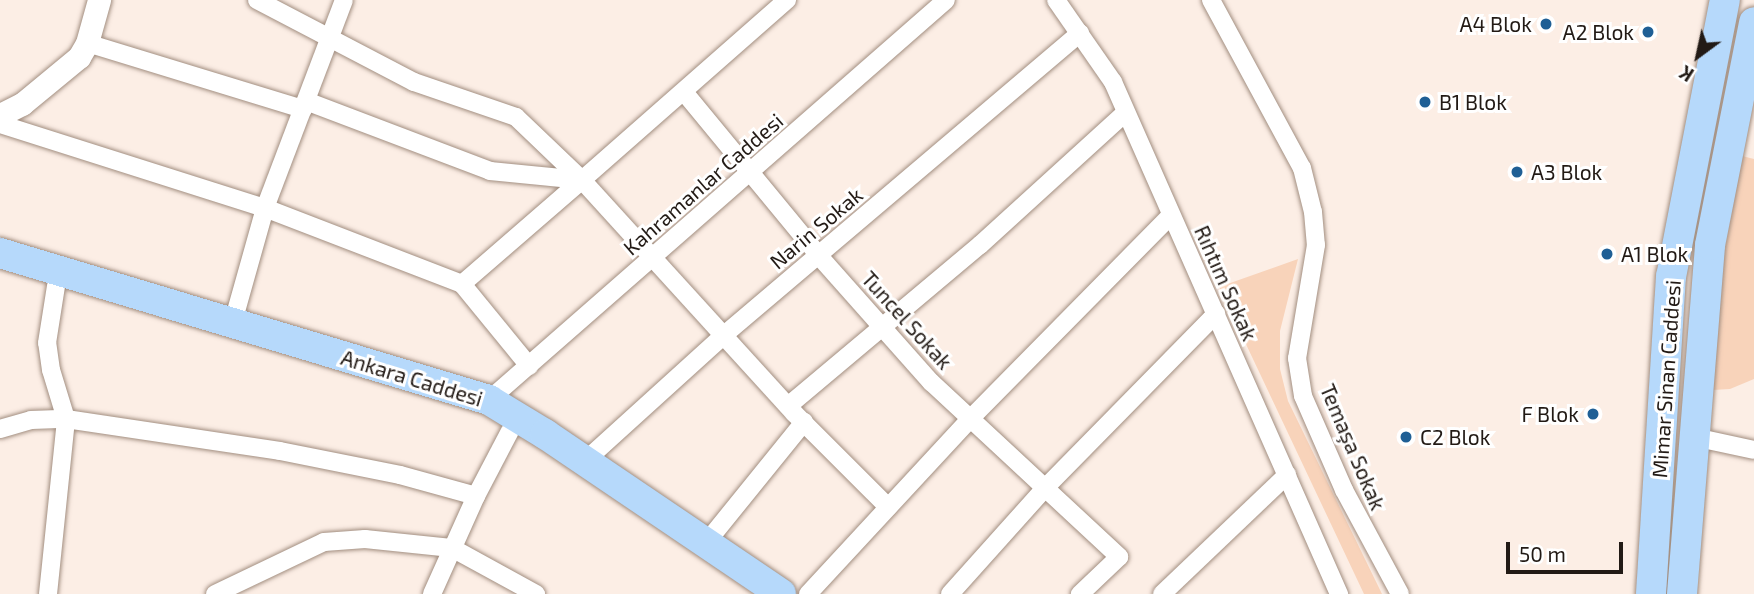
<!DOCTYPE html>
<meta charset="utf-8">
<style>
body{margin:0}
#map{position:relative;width:1754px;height:594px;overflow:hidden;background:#fceee5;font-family:"Exo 2",sans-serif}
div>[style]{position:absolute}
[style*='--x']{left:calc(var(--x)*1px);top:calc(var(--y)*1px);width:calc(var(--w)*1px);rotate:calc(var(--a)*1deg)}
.green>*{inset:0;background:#f8d3ba}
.roads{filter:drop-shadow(0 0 2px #a28e80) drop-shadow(0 0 2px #a28e80)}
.minor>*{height:18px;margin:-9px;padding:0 9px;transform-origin:9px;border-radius:9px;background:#fff}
.tertiary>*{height:23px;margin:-11.5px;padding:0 11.5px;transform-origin:11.5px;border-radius:11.5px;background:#fff}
.primary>*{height:30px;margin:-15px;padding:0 15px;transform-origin:15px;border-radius:15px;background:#b6d9fb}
.dots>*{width:19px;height:19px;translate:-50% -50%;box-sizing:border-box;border:4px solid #fff;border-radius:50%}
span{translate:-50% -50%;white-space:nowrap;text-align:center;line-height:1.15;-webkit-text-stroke:6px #fff;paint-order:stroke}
.poi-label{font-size:21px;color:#221a15}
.right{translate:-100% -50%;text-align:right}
.left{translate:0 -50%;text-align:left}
.street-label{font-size:21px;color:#221a15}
.north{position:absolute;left:1663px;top:21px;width:70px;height:70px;-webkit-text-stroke:5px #fff;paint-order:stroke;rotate:213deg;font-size:19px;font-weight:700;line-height:28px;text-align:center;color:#221a15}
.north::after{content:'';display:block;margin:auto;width:24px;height:32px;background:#221a15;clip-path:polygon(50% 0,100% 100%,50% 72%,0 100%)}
.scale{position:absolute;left:1506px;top:542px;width:117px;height:32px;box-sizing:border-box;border:4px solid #221a15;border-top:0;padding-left:9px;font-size:21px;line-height:24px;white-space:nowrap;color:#221a15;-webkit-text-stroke:5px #fff;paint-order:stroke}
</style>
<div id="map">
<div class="green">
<div style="clip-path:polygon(1742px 156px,1754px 159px,1754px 379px,1730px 389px,1713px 390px,1717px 294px)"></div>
<div style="clip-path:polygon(1298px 259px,1280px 331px,1280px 369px,1288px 401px,1382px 594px,1364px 594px,1219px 287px)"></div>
</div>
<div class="roads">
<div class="minor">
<div style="--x:257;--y:0;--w:177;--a:27.6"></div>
<div style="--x:414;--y:82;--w:108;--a:18.9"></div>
<div style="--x:516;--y:117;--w:91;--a:43.7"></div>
<div style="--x:1056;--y:0;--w:100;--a:55.2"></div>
<div style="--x:1113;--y:82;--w:560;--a:66.18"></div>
<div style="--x:1211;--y:0;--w:191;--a:61.6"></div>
<div style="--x:1302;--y:168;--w:45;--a:76"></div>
<div style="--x:1313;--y:212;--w:33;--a:85"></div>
<div style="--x:1316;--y:245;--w:115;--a:99.5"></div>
<div style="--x:1297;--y:358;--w:38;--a:81"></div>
<div style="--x:1303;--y:396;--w:103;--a:66.4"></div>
<div style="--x:1344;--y:490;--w:118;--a:61.7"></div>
<div style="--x:87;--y:43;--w:226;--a:17"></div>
<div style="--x:684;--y:92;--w:212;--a:50.5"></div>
<div style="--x:819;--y:256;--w:169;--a:48.4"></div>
<div style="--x:931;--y:382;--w:257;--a:42.9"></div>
<div style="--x:1119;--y:557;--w:54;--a:136.5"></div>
<div style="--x:306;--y:101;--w:197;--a:20.8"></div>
<div style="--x:490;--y:171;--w:92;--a:5.6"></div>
<div style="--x:0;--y:124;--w:278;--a:17.6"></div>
<div style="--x:265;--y:208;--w:222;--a:-69.2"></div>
<div style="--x:582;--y:180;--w:273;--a:-41.3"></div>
<div style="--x:462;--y:284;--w:106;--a:50.7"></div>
<div style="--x:233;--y:322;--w:118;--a:-74.3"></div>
<div style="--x:265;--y:208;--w:211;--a:21.1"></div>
<div style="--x:462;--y:284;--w:159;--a:-40.9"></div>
<div style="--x:582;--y:180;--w:315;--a:47.7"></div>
<div style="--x:794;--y:413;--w:133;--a:45"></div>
<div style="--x:489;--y:400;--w:607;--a:-41.19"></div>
<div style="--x:788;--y:406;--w:251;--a:-40"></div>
<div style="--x:980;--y:245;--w:197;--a:-42.3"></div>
<div style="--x:0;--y:429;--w:32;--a:-16"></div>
<div style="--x:31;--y:420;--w:35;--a:-2"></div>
<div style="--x:66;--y:419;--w:216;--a:8.5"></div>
<div style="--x:280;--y:451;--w:122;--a:11.3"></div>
<div style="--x:400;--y:475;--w:79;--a:15.4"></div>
<div style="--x:1694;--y:437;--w:61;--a:12.2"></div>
<div style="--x:585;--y:461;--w:188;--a:-42.2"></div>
<div style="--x:724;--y:335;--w:467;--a:-40.3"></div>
<div style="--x:706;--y:543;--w:156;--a:-51"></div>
<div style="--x:48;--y:594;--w:176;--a:-84.1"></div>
<div style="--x:66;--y:419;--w:51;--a:-107"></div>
<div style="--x:51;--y:370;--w:27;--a:-98"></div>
<div style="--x:47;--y:343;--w:58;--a:-81"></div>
<div style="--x:215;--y:594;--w:121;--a:-25.5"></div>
<div style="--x:324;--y:542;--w:41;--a:-4.2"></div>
<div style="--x:365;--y:539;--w:87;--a:5.9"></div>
<div style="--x:452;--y:548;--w:96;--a:28.7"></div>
<div style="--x:432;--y:594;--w:107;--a:-65.8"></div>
<div style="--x:476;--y:496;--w:73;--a:-62.4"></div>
<div style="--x:808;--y:594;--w:238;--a:-47.2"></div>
<div style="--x:970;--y:419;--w:286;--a:-45.4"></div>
<div style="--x:950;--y:594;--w:144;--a:-48.1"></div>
<div style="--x:1046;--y:487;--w:243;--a:-45.5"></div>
<div style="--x:1162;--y:594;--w:173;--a:-43.6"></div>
</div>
<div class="tertiary">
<div style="--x:0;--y:115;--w:25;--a:-27"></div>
<div style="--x:22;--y:104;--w:74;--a:-39.5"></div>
<div style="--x:79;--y:57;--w:16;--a:-60"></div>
<div style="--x:87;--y:43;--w:45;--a:-74.4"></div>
</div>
<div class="primary">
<div style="--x:0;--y:253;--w:511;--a:16.73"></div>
<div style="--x:489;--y:400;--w:66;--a:31.3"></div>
<div style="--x:545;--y:434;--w:285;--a:34.1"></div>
<div style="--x:1651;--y:594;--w:318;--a:-86.4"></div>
<div style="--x:1671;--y:277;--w:282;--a:-79"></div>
<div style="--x:1682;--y:594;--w:350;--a:-85.4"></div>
<div style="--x:1710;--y:245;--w:227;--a:-78.8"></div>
</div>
</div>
<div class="dots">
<div style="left:1546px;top:24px;background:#1f5f95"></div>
<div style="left:1648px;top:32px;background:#1f5f95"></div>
<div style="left:1425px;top:102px;background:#1f5f95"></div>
<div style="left:1517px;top:172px;background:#1f5f95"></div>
<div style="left:1607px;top:254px;background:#1f5f95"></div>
<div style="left:1593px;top:414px;background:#1f5f95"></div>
<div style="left:1406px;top:437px;background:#1f5f95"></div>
</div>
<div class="poi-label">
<span class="right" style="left:1532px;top:24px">A4 Blok</span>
<span class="right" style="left:1634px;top:32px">A2 Blok</span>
<span class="left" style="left:1439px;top:102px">B1 Blok</span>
<span class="left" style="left:1531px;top:172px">A3 Blok</span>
<span class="left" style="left:1621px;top:254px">A1 Blok</span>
<span class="right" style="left:1579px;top:414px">F Blok</span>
<span class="left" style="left:1420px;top:437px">C2 Blok</span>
</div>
<div class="street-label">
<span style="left:703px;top:184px;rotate:-41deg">Kahramanlar Caddesi</span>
<span style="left:816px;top:228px;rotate:-40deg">Narin Sokak</span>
<span style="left:1226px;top:283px;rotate:66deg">Rıhtım Sokak</span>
<span style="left:907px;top:320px;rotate:48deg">Tuncel Sokak</span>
<span style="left:412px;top:378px;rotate:17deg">Ankara Caddesi</span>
<span style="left:1666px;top:379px;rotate:-86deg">Mimar Sinan Caddesi</span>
<span style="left:1353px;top:447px;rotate:67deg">Temaşa Sokak</span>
</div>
<div class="north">K</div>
<div class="scale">50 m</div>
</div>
